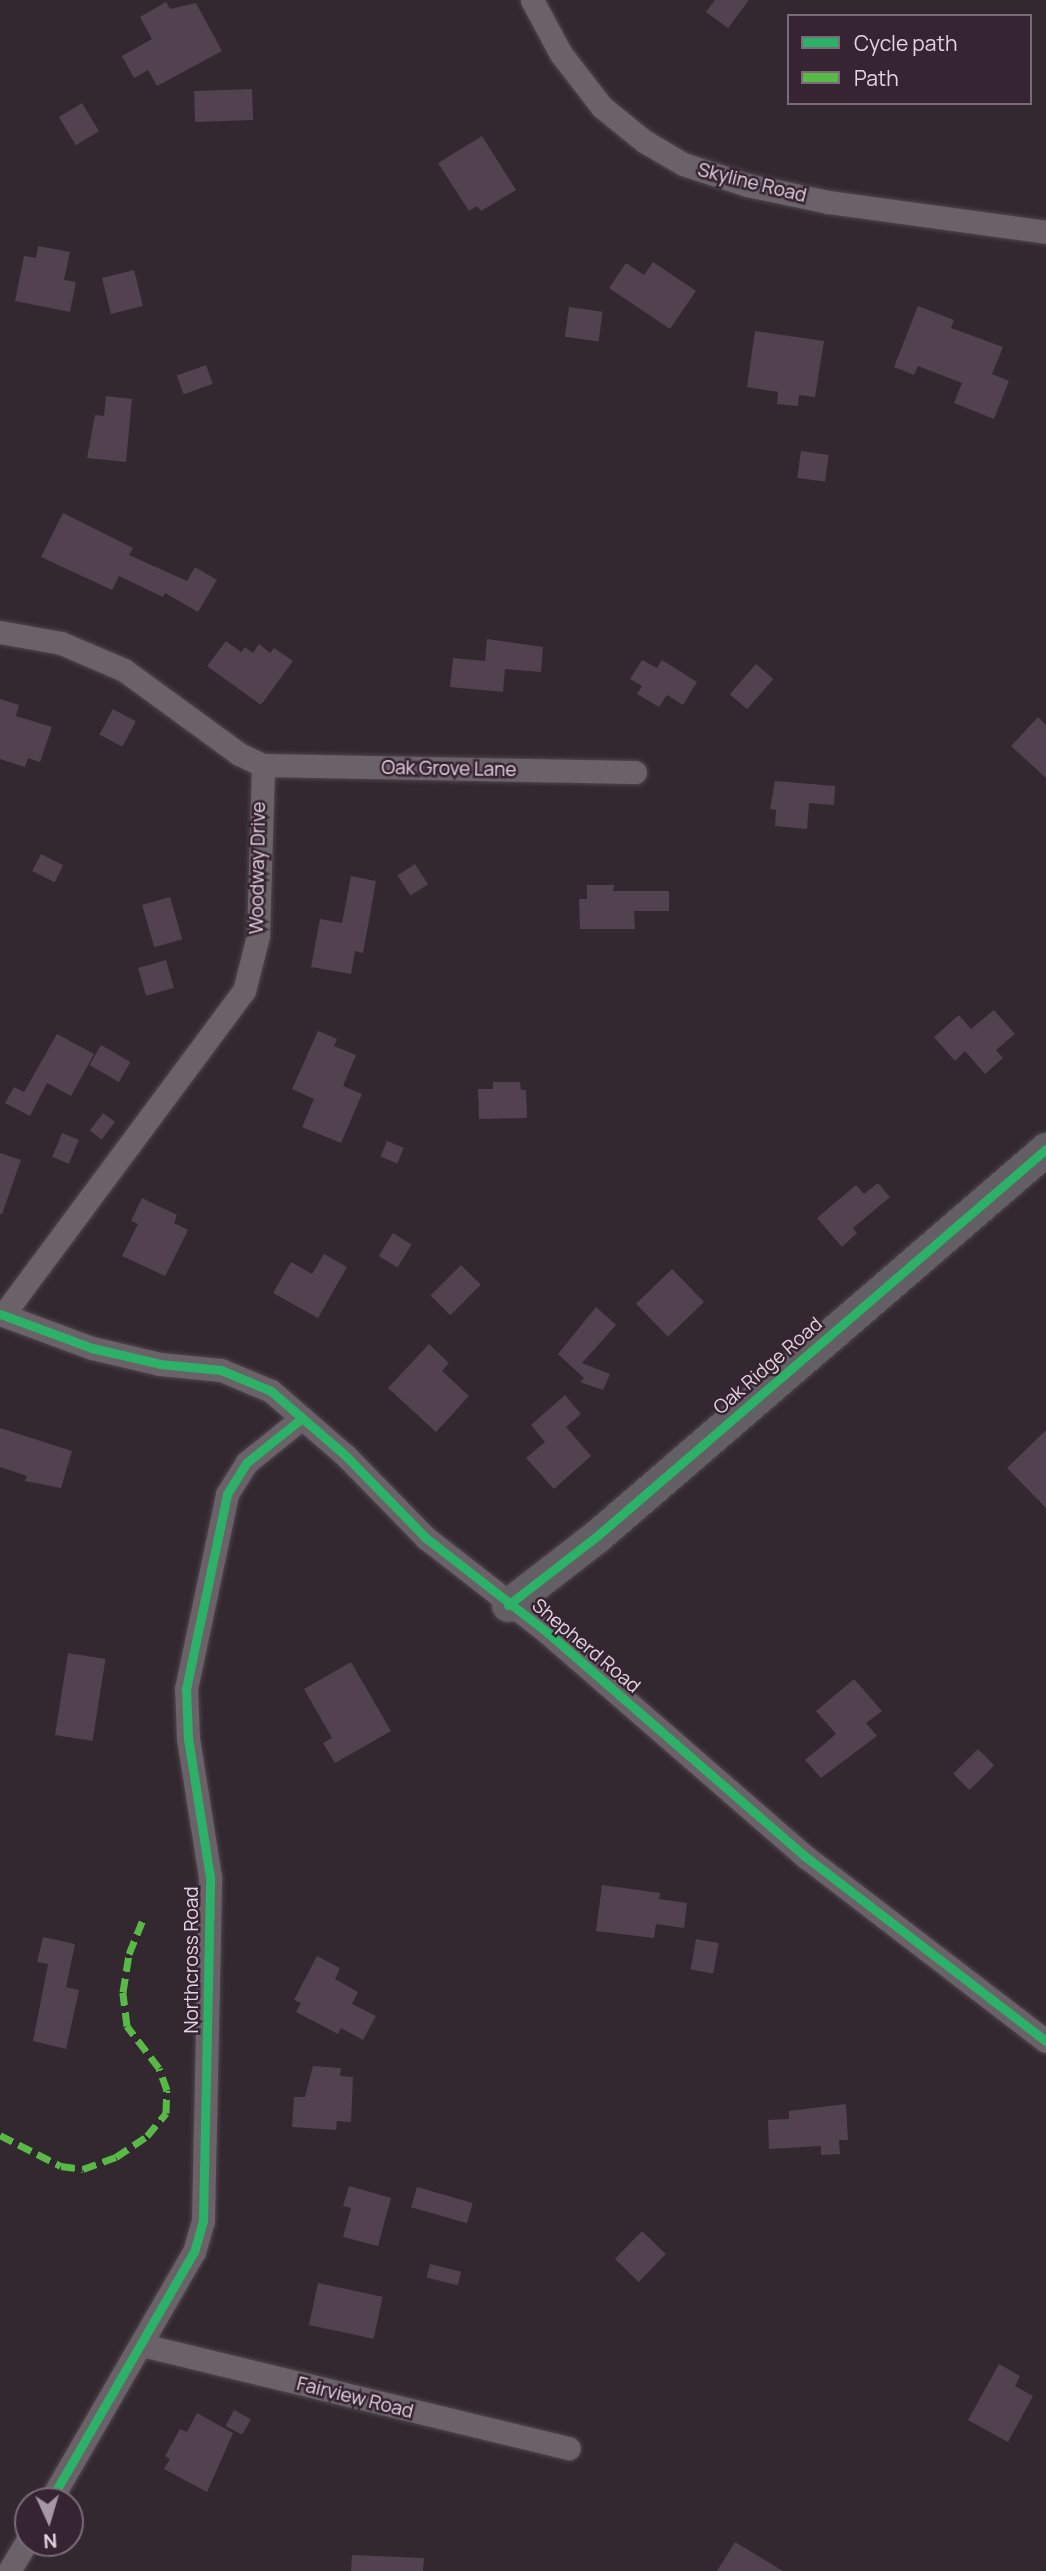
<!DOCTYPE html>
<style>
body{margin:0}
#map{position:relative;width:1046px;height:2571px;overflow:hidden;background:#332830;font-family:Manrope,sans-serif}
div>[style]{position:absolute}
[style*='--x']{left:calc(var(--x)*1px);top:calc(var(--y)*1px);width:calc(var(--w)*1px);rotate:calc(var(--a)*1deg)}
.building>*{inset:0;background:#52414f;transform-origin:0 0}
.roads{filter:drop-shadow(0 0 2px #4e454c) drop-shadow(0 0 2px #4e454c)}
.street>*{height:23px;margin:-11.5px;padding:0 11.5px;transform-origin:11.5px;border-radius:11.5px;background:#6a6268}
.secondary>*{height:33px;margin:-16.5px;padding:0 16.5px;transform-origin:16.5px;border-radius:16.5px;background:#635f65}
.quiet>*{height:7px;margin-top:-3.5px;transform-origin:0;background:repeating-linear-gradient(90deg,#58b947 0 14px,transparent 0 21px)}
.cycleway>*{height:9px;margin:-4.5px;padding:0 4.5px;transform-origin:4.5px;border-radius:4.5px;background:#2db169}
span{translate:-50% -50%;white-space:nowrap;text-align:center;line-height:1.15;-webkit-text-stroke:5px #372433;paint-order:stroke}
.street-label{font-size:19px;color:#e2d5df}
.legend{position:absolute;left:787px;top:14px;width:245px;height:91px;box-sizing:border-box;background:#372433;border:2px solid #7b6b78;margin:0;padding:9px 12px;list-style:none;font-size:21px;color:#e2d5df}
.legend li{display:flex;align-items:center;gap:14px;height:35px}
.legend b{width:35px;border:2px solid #7b6b78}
.north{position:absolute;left:14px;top:2487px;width:70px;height:70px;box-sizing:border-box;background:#372433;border:2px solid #7b6b78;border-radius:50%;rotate:176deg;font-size:19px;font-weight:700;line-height:28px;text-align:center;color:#e2d5df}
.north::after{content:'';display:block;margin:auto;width:24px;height:32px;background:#a598a2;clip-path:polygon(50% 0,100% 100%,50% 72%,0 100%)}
</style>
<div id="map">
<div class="building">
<div style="clip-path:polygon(715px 0,749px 0,728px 28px,706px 12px)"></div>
<div style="clip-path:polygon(166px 2px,170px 9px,196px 3px,222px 51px,157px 86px,148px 70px,134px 78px,122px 56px,152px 39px,140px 17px)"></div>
<div style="left:252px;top:89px;width:31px;height:58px;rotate:88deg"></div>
<div style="left:82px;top:103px;width:33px;height:27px;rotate:59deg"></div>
<div style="clip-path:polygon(482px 136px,516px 190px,481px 211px,477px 206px,469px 211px,438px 163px)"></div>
<div style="clip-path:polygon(38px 246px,70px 252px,64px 280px,76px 282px,70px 312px,15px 301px,24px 256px,36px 258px)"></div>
<div style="clip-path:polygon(653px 262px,696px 291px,670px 329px,609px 288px,626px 263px,644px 275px)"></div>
<div style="left:134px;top:270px;width:37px;height:33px;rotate:76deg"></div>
<div style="clip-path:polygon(918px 306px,954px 320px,951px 328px,1003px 347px,992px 374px,1009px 381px,994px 419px,954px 403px,962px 383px,918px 366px,914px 375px,894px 367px)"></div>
<div style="left:569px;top:307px;width:34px;height:30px;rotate:8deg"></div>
<div style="clip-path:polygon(755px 331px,824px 341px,815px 397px,799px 395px,798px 406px,777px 404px,778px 392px,747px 387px)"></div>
<div style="left:206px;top:365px;width:20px;height:31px;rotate:70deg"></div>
<div style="clip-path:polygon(106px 396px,132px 399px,126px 462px,87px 458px,95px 415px,104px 416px)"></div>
<div style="left:801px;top:451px;width:28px;height:27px;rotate:8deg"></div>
<div style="clip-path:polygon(63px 513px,133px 548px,129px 555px,187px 581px,195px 567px,217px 580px,198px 612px,165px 593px,163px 597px,119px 576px,112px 590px,41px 557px)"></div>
<div style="clip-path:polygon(487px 639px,543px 647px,541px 672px,505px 669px,503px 692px,450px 687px,453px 658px,485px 661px)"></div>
<div style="clip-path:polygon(226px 641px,241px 652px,245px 647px,253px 653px,259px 644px,270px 653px,274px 648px,293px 661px,261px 705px,207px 666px)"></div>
<div style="clip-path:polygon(642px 660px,657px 668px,662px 660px,697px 682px,683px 705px,667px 695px,659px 707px,637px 694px,642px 686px,630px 679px)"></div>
<div style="left:756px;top:664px;width:23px;height:40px;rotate:41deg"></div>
<div style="clip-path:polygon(0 699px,19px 705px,16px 716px,52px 727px,40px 762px,28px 758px,25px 767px,0 759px)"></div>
<div style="left:113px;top:709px;width:26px;height:29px;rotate:28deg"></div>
<div style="clip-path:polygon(1038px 717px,1046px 725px,1046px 778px,1011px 746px)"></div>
<div style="clip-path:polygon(775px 781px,835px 786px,834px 805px,809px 803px,807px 829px,775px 826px,776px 810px,770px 809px)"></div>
<div style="left:41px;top:854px;width:25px;height:19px;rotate:27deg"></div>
<div style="left:415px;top:864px;width:24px;height:21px;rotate:57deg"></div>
<div style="clip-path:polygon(351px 876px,376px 881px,363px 953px,355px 951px,351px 974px,311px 967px,320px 919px,342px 923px)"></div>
<div style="clip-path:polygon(587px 885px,614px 885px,613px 891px,669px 891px,669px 911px,634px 911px,635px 929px,580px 929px,579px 899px,587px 899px)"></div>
<div style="left:170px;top:897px;width:44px;height:29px;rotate:74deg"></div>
<div style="left:166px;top:960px;width:29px;height:29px;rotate:74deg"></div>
<div style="clip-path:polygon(994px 1010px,1015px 1034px,996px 1050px,1003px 1058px,985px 1074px,965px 1051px,955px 1061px,934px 1037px,959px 1015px,971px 1029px)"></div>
<div style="clip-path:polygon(318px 1031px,337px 1039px,334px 1046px,356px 1055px,343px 1086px,362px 1094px,341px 1143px,302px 1127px,314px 1099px,292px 1089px)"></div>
<div style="clip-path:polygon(57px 1034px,94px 1054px,71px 1096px,47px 1083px,30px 1116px,5px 1103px,14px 1087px,24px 1092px)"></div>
<div style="left:101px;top:1045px;width:34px;height:23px;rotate:30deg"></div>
<div style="clip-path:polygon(493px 1082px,520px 1082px,521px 1090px,526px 1090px,527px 1118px,479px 1119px,478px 1089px,493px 1089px)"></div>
<div style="left:103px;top:1113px;width:15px;height:22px;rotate:37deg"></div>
<div style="left:62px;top:1133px;width:18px;height:26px;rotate:22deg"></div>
<div style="left:387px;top:1141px;width:18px;height:17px;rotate:22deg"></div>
<div style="clip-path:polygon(0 1153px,21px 1160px,2px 1214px,0 1214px)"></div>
<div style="clip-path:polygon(878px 1183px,890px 1197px,853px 1228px,857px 1233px,842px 1247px,817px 1218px,856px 1185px,864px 1194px)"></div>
<div style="clip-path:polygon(142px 1198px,177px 1215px,174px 1223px,188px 1230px,165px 1276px,122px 1256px,138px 1224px,131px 1221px)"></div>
<div style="left:393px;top:1233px;width:22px;height:27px;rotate:32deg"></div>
<div style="clip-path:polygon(324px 1254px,347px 1267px,318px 1318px,273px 1293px,291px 1262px,312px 1274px)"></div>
<div style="left:461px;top:1265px;width:28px;height:43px;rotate:45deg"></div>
<div style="left:672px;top:1269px;width:46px;height:50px;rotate:46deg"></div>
<div style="clip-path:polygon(596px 1307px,616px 1325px,582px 1363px,610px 1374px,603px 1390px,580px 1382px,584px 1378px,558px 1354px)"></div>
<div style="clip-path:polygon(429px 1344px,449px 1363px,442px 1371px,469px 1396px,436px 1432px,388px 1388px)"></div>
<div style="clip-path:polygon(565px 1395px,581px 1414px,566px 1427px,591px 1456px,554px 1489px,526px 1458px,545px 1442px,531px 1425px)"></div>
<div style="clip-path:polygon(0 1428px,72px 1451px,61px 1488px,25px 1481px,27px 1476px,0 1467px)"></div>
<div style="clip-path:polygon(1046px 1430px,1046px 1508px,1007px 1468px)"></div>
<div style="left:68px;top:1653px;width:38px;height:83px;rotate:9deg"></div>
<div style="clip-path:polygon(351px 1662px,391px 1731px,335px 1763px,323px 1743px,332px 1738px,304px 1689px)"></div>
<div style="clip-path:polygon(854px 1679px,882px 1711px,866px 1723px,877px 1736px,821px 1778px,805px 1760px,836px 1734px,816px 1711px)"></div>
<div style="left:978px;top:1749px;width:23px;height:35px;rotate:45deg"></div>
<div style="clip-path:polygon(602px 1885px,660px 1893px,659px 1899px,687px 1903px,684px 1928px,656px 1924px,654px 1938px,596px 1931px)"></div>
<div style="clip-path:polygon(43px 1937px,75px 1944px,66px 1987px,79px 1990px,66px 2049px,33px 2041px,48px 1964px,37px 1962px)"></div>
<div style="left:696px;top:1939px;width:23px;height:31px;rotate:10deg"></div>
<div style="clip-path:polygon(317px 1956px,340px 1968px,335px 1979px,358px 1992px,352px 2004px,376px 2016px,363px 2040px,341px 2028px,338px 2034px,296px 2012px,301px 2003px,294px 2000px)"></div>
<div style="clip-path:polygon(313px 2066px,341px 2068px,340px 2076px,353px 2077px,351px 2122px,337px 2121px,336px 2130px,292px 2127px,294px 2097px,305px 2097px)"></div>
<div style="clip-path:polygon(846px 2104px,848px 2140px,839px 2140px,840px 2154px,821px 2155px,821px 2146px,769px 2149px,768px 2120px,789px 2119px,789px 2111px)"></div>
<div style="clip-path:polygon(349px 2186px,391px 2198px,378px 2246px,343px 2237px,351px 2208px,343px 2206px)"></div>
<div style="left:417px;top:2187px;width:58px;height:21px;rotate:16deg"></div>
<div style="left:642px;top:2231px;width:33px;height:39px;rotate:44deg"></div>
<div style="left:430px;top:2264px;width:32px;height:14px;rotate:14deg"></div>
<div style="left:318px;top:2283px;width:66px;height:43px;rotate:12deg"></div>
<div style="clip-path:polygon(999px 2364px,1020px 2376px,1015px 2386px,1033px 2396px,1008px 2442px,968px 2420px)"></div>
<div style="left:234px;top:2410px;width:19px;height:18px;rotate:28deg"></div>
<div style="clip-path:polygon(197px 2413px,233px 2433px,207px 2492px,164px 2469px,170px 2459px,165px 2456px,180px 2429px,187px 2432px)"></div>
<div style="clip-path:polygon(735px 2542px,783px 2571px,717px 2571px)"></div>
<div style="clip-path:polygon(352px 2555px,424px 2558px,423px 2571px,351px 2571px)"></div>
</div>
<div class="roads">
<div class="street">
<div style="--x:532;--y:0;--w:61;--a:61.8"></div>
<div style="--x:561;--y:54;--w:67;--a:52.3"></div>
<div style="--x:602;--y:107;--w:54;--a:39"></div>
<div style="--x:644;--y:141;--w:45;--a:30.5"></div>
<div style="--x:683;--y:164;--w:67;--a:18.2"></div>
<div style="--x:747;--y:185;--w:83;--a:11.9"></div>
<div style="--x:828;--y:202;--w:220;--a:7.8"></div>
<div style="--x:0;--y:632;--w:62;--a:10.2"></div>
<div style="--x:61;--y:643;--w:69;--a:23.2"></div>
<div style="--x:124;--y:670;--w:142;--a:36.1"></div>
<div style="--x:239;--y:754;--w:26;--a:25"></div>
<div style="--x:263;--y:765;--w:372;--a:1.1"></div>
<div style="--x:0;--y:1314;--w:98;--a:20.3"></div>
<div style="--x:92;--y:1348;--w:70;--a:13.2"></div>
<div style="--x:160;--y:1364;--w:61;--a:5.6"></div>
<div style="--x:221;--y:1370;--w:54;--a:22.8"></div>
<div style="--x:271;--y:1391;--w:99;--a:40.9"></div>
<div style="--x:346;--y:1456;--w:115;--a:45.7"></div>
<div style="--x:426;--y:1538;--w:155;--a:37.9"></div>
<div style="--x:548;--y:1633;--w:342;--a:41"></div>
<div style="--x:806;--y:1857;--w:302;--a:37.5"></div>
<div style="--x:3;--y:1315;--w:404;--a:-53.4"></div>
<div style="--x:244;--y:991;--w:57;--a:-75.7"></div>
<div style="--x:258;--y:936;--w:171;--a:-88.3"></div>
<div style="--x:142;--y:2345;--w:439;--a:13.6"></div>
<div style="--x:50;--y:2501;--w:288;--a:-60"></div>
<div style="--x:194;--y:2252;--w:32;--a:-74"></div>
<div style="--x:203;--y:2221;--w:344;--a:-88.8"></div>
<div style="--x:210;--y:1877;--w:141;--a:-99"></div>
<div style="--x:188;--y:1738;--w:49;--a:-92.3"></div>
<div style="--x:186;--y:1689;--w:199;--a:-78.1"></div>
<div style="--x:227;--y:1494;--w:36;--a:-58"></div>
<div style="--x:246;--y:1463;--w:72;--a:-38.8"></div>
<div style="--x:9;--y:2571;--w:37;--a:-59"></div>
</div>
<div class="secondary">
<div style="--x:508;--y:1605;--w:113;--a:-37.8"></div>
<div style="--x:597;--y:1536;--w:593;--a:-40.76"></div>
</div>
</div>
<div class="quiet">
<div style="--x:0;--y:2135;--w:68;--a:26.9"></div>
<div style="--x:61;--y:2166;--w:22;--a:8"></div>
<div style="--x:83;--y:2169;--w:35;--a:-20"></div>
<div style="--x:116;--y:2157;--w:37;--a:-34"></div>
<div style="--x:147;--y:2136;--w:30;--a:-50"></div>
<div style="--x:166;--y:2113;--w:23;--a:-88"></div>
<div style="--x:167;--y:2090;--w:23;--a:-110"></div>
<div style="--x:159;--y:2068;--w:53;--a:-127.3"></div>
<div style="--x:127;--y:2026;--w:34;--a:-97"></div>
<div style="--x:123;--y:1992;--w:38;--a:-81"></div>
<div style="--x:129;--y:1954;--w:38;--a:-68"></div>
</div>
<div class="cycleway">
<div style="--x:0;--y:1314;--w:98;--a:20.3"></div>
<div style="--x:92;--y:1348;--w:70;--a:13.2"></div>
<div style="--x:160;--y:1364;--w:61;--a:5.6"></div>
<div style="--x:221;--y:1370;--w:54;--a:22.8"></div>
<div style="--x:271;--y:1391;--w:99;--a:40.9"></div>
<div style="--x:346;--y:1456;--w:115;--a:45.7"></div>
<div style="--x:426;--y:1538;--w:155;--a:37.9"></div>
<div style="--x:548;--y:1633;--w:342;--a:41"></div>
<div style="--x:806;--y:1857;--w:302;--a:37.5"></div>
<div style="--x:508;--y:1605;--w:113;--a:-37.8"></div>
<div style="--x:597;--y:1536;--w:593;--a:-40.76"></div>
<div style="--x:50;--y:2501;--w:288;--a:-60"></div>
<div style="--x:194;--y:2252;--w:32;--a:-74"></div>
<div style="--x:203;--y:2221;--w:344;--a:-88.8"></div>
<div style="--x:210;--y:1877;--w:141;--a:-99"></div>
<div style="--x:188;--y:1738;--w:49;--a:-92.3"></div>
<div style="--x:186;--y:1689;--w:199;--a:-78.1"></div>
<div style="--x:227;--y:1494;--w:36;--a:-58"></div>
<div style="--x:246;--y:1463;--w:72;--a:-38.8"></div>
</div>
<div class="street-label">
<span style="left:752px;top:183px;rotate:14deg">Skyline Road</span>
<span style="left:449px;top:769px;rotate:1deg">Oak Grove Lane</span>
<span style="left:258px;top:868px;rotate:-89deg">Woodway Drive</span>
<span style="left:768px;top:1366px;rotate:-41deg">Oak Ridge Road</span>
<span style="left:586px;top:1646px;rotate:40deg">Shepherd Road</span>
<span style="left:192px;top:1960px;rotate:-90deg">Northcross Road</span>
<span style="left:355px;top:2398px;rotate:14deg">Fairview Road</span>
</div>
<ul class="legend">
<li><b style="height:9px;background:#2db169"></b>Cycle path</li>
<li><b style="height:9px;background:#58b947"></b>Path</li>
</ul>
<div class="north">N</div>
</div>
